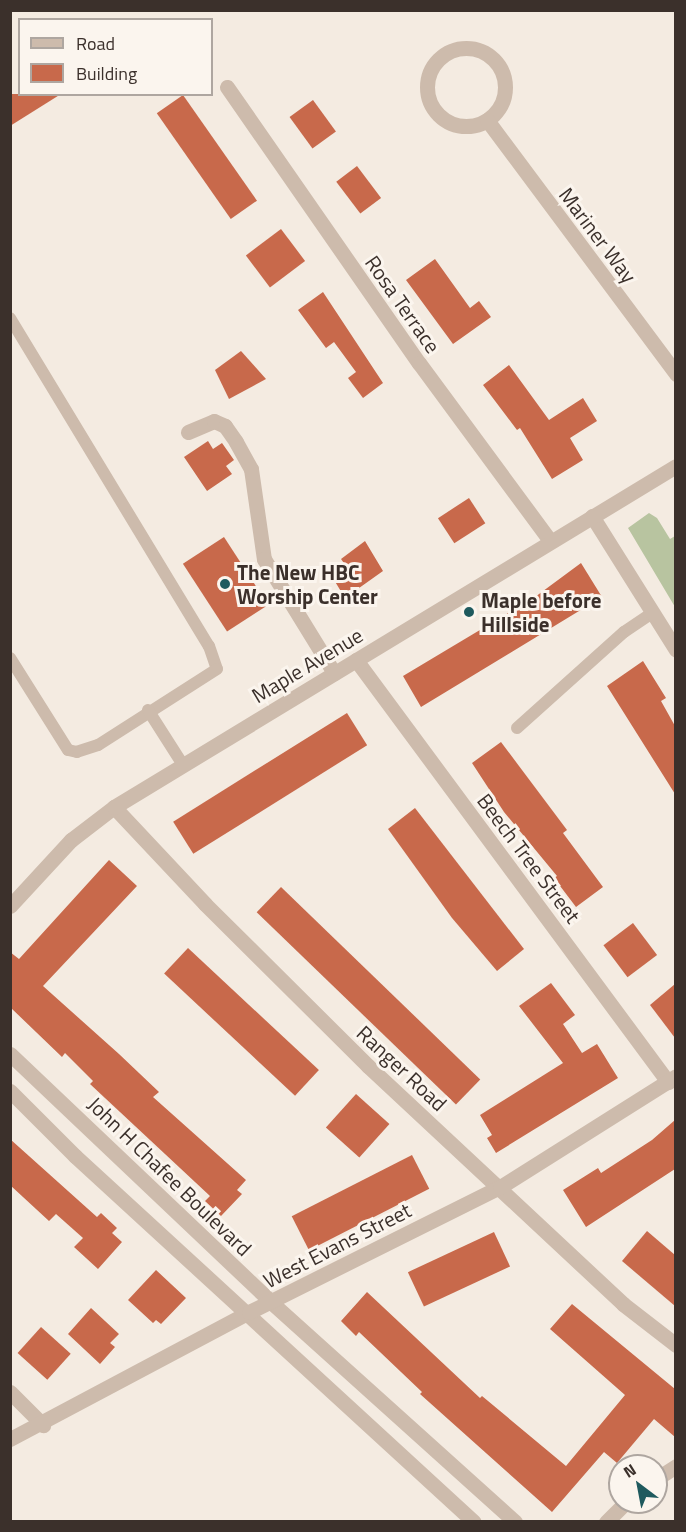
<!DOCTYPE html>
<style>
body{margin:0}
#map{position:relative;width:686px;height:1532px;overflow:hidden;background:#f4ebe1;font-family:"Titillium Web",sans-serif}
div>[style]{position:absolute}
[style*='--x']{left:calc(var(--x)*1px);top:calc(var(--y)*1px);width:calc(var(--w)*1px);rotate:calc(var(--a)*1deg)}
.green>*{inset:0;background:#b8c4a0}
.building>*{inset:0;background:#c8694b;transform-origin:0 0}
.service>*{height:12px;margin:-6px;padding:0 6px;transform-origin:6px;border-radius:6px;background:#cdbbac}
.minor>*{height:15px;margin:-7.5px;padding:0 7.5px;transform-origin:7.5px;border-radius:7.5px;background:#cdbbac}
.minor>.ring{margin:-7.5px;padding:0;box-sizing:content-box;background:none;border:15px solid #cdbbac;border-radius:50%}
.tertiary>*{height:15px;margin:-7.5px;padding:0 7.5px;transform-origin:7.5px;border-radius:7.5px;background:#cdbbac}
.dots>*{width:16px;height:16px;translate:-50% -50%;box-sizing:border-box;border:3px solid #fbf5ee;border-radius:50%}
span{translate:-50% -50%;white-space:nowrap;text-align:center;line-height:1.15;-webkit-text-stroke:6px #fbf5ee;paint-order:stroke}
.street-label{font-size:21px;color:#3b302b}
.poi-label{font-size:21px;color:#3b302b;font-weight:700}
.left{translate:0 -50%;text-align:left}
.frame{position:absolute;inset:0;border:12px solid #3b302b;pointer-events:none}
.legend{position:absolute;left:18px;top:18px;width:195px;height:78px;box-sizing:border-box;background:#fbf5ee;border:2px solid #aea6a0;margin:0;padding:8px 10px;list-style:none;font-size:18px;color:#3b302b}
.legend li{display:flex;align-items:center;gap:12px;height:30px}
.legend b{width:30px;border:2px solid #aea6a0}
.north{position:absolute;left:608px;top:1454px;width:60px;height:60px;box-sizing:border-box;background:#fbf5ee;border:2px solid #aea6a0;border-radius:50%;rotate:328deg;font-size:16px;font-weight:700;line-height:24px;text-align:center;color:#3b302b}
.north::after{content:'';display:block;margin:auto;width:21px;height:27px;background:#1f5a5e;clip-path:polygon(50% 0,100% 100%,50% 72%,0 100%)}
</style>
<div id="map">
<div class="green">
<div style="clip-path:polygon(649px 513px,657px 518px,670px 539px,675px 536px,675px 607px,628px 528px)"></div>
</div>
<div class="building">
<div style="clip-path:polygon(10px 94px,61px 94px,10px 126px)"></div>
<div style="left:183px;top:95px;width:129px;height:32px;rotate:55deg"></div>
<div style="left:313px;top:100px;width:39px;height:29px;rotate:54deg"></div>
<div style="left:357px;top:166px;width:40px;height:26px;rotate:53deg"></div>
<div style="left:281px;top:229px;width:40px;height:44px;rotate:53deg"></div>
<div style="clip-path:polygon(435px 259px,470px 308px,479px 301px,491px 317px,453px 344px,406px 280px)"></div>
<div style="clip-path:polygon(323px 292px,383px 383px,363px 398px,348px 378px,356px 372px,334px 342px,326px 348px,298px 310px)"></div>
<div style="clip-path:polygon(241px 351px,266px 379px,229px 399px,215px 370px)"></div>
<div style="clip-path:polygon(509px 365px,549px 420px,583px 398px,597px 421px,570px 438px,583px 460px,552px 479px,520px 428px,517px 430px,483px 385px)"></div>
<div style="clip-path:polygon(208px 441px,213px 449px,222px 443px,234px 460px,226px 466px,232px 474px,207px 491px,184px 457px)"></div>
<div style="left:469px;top:498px;width:30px;height:37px;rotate:57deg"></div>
<div style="left:224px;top:537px;width:81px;height:49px;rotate:57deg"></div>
<div style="clip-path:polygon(365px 541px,383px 571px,345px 598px,331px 575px,346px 566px,341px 559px)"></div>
<div style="clip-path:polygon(581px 563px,602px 597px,421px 707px,403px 676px,535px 597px)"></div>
<div style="clip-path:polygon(643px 661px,666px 698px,661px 701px,675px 726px,675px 794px,607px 686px)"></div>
<div style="left:347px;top:713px;width:38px;height:205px;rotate:58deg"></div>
<div style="clip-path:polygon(501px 742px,567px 830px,563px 833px,603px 887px,576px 907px,554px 878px,557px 876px,504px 812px,472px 763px)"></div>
<div style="clip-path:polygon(415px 808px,524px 949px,497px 971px,452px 918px,388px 829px)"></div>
<div style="clip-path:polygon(109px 860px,137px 886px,43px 986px,119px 1054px,159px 1092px,153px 1097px,246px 1180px,237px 1190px,242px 1194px,221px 1216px,205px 1201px,210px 1196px,90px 1084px,93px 1081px,65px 1053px,62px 1057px,10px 1007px,10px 952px,19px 959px)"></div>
<div style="left:281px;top:887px;width:277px;height:35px;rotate:44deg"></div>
<div style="left:633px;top:923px;width:40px;height:37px;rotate:53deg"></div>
<div style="left:188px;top:948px;width:179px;height:35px;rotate:43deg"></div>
<div style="clip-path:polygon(551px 983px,575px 1015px,563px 1024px,582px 1053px,597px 1044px,618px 1078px,496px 1153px,487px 1138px,492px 1135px,480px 1115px,563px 1063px,519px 1006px)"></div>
<div style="clip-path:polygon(675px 984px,675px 1038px,650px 1005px)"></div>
<div style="left:356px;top:1094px;width:45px;height:45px;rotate:42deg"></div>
<div style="clip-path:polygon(675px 1120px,675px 1169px,586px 1227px,563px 1190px,598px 1168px,601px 1173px,652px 1140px)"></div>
<div style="clip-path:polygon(10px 1139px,97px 1217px,101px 1213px,117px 1228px,112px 1233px,122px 1242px,98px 1269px,74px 1247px,83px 1238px,56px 1214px,49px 1221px,10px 1185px)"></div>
<div style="left:412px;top:1155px;width:38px;height:135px;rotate:63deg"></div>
<div style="clip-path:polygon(647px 1231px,675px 1255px,675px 1306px,622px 1261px)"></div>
<div style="left:494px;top:1232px;width:38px;height:95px;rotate:65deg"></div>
<div style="clip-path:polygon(156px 1270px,186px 1298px,161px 1324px,156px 1320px,153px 1323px,128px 1300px)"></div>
<div style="clip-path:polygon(367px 1292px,480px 1398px,482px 1396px,566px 1466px,625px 1395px,550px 1329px,572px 1304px,675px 1389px,675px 1437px,654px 1419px,617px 1463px,604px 1452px,552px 1512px,420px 1394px,422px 1392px,359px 1332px,356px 1336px,341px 1321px)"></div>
<div style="clip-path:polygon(91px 1308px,119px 1334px,110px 1343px,115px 1347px,100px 1364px,68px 1334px)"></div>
<div style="left:41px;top:1327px;width:40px;height:35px;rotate:42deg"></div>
</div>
<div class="service">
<div style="--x:10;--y:318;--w:384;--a:58.8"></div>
<div style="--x:209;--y:646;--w:24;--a:71"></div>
<div style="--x:217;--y:669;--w:141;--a:147.4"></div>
<div style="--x:98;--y:745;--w:22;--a:162"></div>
<div style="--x:77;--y:752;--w:9;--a:-167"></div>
<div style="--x:68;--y:750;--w:109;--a:-122.2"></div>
<div style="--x:148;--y:710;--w:65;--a:57.5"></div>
<div style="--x:517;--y:728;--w:144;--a:-41.9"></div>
<div style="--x:624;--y:632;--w:34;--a:-34"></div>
</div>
<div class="minor">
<div class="ring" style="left:427px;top:48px;width:63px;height:63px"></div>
<div style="--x:227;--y:87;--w:336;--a:55.2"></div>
<div style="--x:419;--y:363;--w:221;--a:53.6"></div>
<div style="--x:487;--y:120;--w:317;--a:53.3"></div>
<div style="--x:188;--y:432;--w:28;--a:-23"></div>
<div style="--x:214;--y:421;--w:12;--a:24"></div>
<div style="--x:225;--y:426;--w:19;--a:55"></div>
<div style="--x:236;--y:442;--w:31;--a:61"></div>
<div style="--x:251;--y:469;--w:91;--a:81.8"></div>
<div style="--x:264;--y:559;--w:134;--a:58.4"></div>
<div style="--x:356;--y:660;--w:525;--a:53.52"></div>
<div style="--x:114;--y:807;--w:133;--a:46.8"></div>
<div style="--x:205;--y:904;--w:230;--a:44.8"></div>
<div style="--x:368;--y:1066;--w:349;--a:43"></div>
<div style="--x:623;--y:1304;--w:67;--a:37.7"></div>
<div style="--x:10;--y:1054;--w:361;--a:43.5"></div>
<div style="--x:272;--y:1303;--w:327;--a:42"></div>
<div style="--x:10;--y:1091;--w:92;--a:45"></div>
<div style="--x:75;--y:1156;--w:541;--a:42.53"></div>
<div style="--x:10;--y:1392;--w:47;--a:45"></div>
<div style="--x:10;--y:1439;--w:271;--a:-28"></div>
<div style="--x:249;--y:1312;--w:280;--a:-26.5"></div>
<div style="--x:500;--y:1187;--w:208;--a:-32.2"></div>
<div style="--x:656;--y:1479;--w:24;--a:-33"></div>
<div style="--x:606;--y:1522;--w:28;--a:-45"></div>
</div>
<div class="tertiary">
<div style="--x:592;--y:516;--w:158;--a:57.9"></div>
<div style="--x:10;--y:906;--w:90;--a:-47.3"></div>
<div style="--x:71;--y:840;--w:54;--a:-37.5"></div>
<div style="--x:114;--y:807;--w:657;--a:-31.25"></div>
</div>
<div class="dots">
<div style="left:225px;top:584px;background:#1f5a5e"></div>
<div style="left:469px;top:612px;background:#1f5a5e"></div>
</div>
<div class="street-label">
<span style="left:598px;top:235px;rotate:53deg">Mariner Way</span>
<span style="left:403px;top:304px;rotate:55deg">Rosa Terrace</span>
<span style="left:307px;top:665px;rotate:-31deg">Maple Avenue</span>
<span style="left:529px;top:858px;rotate:53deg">Beech Tree Street</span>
<span style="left:402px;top:1068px;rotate:43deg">Ranger Road</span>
<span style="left:170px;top:1176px;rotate:44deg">John H Chafee Boulevard</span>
<span style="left:337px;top:1245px;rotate:-27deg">West Evans Street</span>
</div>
<div class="poi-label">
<span class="left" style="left:237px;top:584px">The New HBC<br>Worship Center</span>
<span class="left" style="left:481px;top:612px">Maple before<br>Hillside</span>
</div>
<div class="frame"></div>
<ul class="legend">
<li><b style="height:8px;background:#cdbbac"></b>Road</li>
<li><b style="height:16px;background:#c8694b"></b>Building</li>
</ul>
<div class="north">N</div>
</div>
